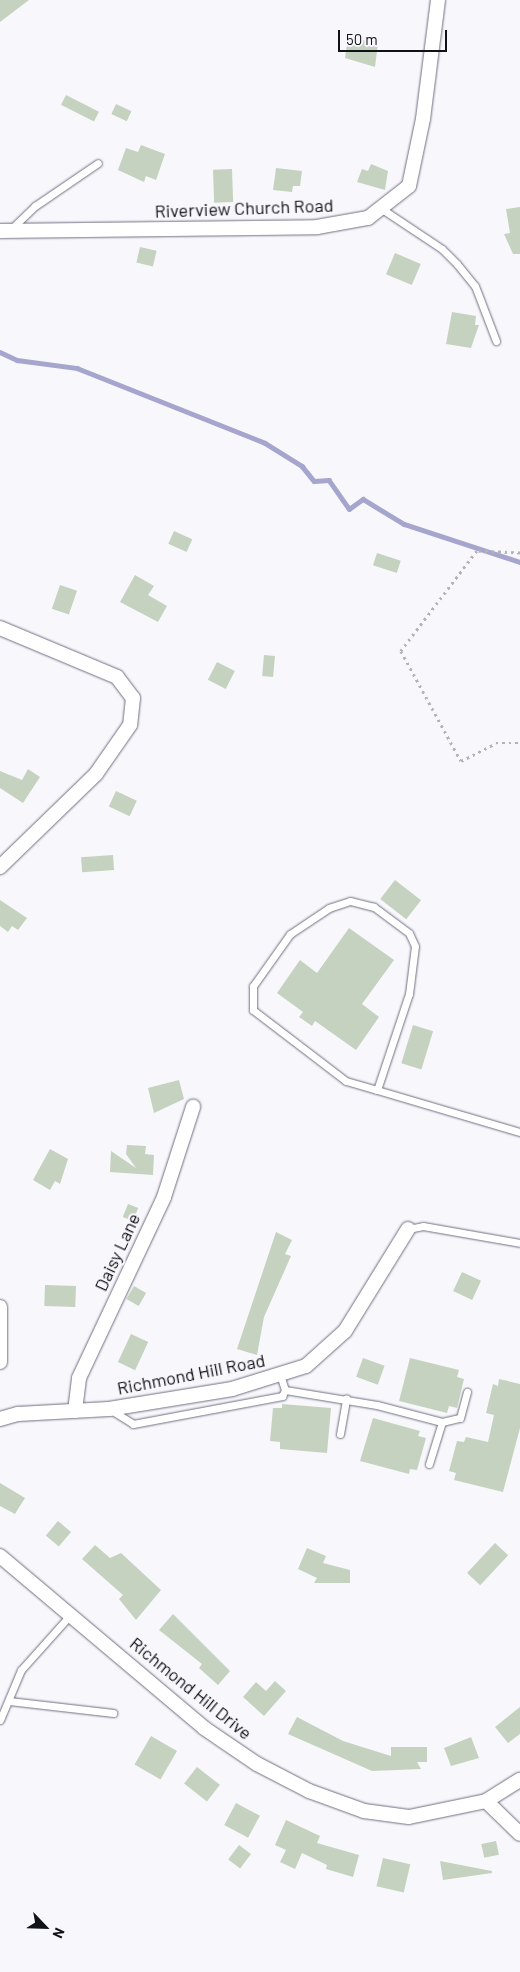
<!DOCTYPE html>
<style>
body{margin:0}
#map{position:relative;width:520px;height:1972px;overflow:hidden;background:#f8f8fc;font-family:Barlow,sans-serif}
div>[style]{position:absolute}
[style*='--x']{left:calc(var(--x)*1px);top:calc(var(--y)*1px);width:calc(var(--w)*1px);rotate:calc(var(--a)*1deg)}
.stream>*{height:4.5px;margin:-2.25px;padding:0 2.25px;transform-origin:2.25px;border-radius:2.25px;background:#a6a5cd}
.building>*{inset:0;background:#c5d2bf;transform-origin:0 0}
.path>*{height:2.5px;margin-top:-1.25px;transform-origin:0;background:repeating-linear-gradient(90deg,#b3b3b8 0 2.5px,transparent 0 6.5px)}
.roads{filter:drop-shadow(0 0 1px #706f82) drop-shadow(0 0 1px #706f82)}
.lane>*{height:7px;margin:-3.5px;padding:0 3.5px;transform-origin:3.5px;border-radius:3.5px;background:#fff}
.street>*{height:14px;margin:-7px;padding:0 7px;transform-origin:7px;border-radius:7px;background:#fff}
span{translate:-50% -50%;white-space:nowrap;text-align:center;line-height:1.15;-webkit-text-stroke:4.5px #f8f8fc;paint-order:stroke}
.street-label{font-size:18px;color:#111118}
.north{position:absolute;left:20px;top:1902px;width:50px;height:50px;-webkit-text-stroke:4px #f8f8fc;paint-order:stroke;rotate:114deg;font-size:14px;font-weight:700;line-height:20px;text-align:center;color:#111118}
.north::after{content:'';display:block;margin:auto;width:18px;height:22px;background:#111118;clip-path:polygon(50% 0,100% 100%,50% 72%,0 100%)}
.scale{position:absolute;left:338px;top:30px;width:109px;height:22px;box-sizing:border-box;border:2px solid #111118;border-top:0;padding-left:6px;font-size:15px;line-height:18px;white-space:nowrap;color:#111118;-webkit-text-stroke:4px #f8f8fc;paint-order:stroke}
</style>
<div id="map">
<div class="stream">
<div style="--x:0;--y:352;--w:19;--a:25"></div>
<div style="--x:17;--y:360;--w:61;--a:7.6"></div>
<div style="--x:77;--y:368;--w:202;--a:21.7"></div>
<div style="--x:265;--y:443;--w:44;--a:31.9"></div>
<div style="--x:302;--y:466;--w:19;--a:51"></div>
<div style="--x:314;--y:481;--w:15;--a:-4"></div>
<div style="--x:329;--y:480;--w:35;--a:55"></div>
<div style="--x:349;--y:509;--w:17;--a:-36"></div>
<div style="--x:363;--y:499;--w:48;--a:31.4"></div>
<div style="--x:404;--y:524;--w:122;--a:18.1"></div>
</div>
<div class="building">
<div style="clip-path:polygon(0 0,29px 0,0 22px)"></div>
<div style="clip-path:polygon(348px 37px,378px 43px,375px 67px,345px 58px)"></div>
<div style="left:66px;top:95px;width:37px;height:11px;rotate:27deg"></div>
<div style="left:116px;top:104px;width:17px;height:11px;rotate:25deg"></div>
<div style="clip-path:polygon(141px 145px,165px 154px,156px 180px,146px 176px,144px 182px,118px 170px,126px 148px,138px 152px)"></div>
<div style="clip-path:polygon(371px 164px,388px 171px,385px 190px,357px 182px,362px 169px,368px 171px)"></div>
<div style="clip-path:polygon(276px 168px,302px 171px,300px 186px,293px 186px,292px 192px,273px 190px)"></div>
<div style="left:232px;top:169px;width:33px;height:19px;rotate:88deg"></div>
<div style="clip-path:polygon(520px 207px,520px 254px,513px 254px,504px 234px,510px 233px,506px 209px)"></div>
<div style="left:140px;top:247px;width:17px;height:16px;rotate:13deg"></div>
<div style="left:395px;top:253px;width:28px;height:23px;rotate:23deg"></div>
<div style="clip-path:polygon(452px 312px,476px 316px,475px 325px,479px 325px,471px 348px,446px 344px)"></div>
<div style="left:174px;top:531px;width:20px;height:14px;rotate:24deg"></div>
<div style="left:377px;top:553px;width:25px;height:13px;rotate:18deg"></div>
<div style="clip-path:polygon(135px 575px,154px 586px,148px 595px,167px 606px,158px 622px,120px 602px)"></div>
<div style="left:60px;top:585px;width:18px;height:25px;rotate:19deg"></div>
<div style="left:264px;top:655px;width:11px;height:21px;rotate:5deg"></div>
<div style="left:217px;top:662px;width:20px;height:20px;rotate:27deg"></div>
<div style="clip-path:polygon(28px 769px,40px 777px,23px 803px,0 788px,0 771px,22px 780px)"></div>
<div style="left:116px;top:791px;width:23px;height:17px;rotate:25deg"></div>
<div style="left:113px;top:855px;width:15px;height:32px;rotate:86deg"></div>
<div style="left:395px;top:880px;width:33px;height:24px;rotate:38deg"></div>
<div style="clip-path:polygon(0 900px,27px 918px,18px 930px,12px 926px,8px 932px,0 926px)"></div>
<div style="clip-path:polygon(349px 928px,394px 960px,362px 1004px,379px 1017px,356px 1050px,315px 1021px,312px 1026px,299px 1017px,303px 1012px,277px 993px,300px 960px,317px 973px)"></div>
<div style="left:413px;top:1025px;width:21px;height:40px;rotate:17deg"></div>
<div style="clip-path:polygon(179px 1080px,184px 1099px,154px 1113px,148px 1088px)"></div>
<div style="clip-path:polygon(127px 1145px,146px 1146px,145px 1154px,154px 1155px,153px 1175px,110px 1172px,111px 1151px,136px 1168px,126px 1154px)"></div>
<div style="clip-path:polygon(50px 1149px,68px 1159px,60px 1184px,55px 1181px,50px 1190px,33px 1180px)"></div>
<div style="left:128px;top:1204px;width:11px;height:14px;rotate:22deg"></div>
<div style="clip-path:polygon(276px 1232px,292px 1240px,285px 1254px,291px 1256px,264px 1317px,257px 1355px,237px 1349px)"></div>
<div style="left:462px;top:1272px;width:21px;height:21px;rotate:25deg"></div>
<div style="left:45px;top:1285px;width:31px;height:21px;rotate:2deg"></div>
<div style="left:134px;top:1286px;width:14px;height:15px;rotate:30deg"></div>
<div style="left:131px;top:1334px;width:19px;height:31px;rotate:25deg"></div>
<div style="left:363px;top:1358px;width:23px;height:20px;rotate:20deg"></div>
<div style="clip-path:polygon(410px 1358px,459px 1370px,457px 1377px,464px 1379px,457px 1408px,449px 1406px,447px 1413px,399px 1401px)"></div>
<div style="clip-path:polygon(499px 1379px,520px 1384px,520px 1428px,503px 1492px,454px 1480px,456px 1473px,449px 1471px,457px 1441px,464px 1442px,466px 1437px,488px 1442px,494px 1415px,486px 1413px,493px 1384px,498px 1386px)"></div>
<div style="clip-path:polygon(282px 1404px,331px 1408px,327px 1453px,280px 1449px,280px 1442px,270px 1441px,273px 1408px,282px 1408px)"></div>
<div style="clip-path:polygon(373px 1418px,420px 1431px,418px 1436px,426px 1438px,417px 1470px,410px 1469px,409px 1474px,360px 1461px)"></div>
<div style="clip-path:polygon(0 1483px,25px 1498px,15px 1514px,0 1506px)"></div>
<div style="left:58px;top:1521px;width:17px;height:19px;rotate:40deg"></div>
<div style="left:495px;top:1543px;width:18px;height:41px;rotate:43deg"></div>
<div style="clip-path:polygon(95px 1545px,110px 1558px,121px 1553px,161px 1590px,136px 1620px,119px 1599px,123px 1595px,82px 1559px)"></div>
<div style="clip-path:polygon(307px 1548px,326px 1556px,323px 1563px,350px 1570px,350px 1583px,314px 1583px,317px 1578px,298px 1569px)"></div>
<div style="clip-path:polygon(173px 1614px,230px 1671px,218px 1685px,199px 1668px,202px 1664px,159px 1630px)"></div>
<div style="clip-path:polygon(275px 1681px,286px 1691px,264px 1716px,243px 1697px,256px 1682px,266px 1691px)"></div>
<div style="clip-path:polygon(520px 1707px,520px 1734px,508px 1743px,495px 1727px)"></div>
<div style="clip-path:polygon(297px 1717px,343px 1741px,391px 1756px,391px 1747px,427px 1747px,427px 1762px,417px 1762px,421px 1769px,372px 1771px,288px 1734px)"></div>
<div style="left:151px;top:1736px;width:30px;height:33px;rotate:30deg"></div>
<div style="clip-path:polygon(471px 1737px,479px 1758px,451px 1766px,444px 1748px)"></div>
<div style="left:197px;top:1767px;width:29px;height:21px;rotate:38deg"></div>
<div style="left:236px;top:1803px;width:27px;height:25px;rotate:28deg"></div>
<div style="clip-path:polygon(286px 1820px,320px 1836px,317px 1843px,359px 1855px,353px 1877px,326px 1869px,327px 1865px,302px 1853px,295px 1869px,280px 1862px,286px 1850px,275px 1845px)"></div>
<div style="left:496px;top:1841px;width:14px;height:15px;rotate:78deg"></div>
<div style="left:239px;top:1845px;width:15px;height:18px;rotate:37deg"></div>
<div style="left:383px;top:1858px;width:28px;height:29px;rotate:13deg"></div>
<div style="clip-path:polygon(440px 1861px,492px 1871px,492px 1873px,443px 1880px)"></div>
</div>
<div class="path">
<div style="--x:520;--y:553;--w:43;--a:-177.3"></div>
<div style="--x:477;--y:551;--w:126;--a:127.2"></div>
<div style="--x:401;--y:651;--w:125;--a:61.4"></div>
<div style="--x:461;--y:761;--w:39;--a:-27"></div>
<div style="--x:496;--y:743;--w:24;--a:0"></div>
</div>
<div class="roads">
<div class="lane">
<div style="--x:382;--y:209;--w:72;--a:33.7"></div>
<div style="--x:442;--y:249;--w:21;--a:45"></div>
<div style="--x:457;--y:264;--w:28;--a:51"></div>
<div style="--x:475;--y:286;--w:59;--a:69.1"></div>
<div style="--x:10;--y:230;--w:35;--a:-44"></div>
<div style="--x:35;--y:206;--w:76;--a:-34.3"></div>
<div style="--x:377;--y:1090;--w:101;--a:-71.6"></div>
<div style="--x:409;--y:994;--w:48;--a:-82.9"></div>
<div style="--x:415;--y:946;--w:14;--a:-115"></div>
<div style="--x:409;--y:933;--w:44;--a:-143.4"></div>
<div style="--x:374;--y:907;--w:25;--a:-166"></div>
<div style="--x:350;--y:901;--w:22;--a:162"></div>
<div style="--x:329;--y:908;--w:47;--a:146.3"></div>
<div style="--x:290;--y:934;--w:64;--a:125.4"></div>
<div style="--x:253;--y:986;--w:24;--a:90"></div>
<div style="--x:253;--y:1010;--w:117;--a:37.4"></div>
<div style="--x:346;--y:1081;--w:32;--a:16"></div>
<div style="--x:377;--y:1090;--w:149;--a:16.4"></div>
<div style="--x:408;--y:1229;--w:15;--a:-11"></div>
<div style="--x:423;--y:1226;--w:98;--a:9.9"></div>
<div style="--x:285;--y:1390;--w:93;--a:9.3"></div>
<div style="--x:377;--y:1405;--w:67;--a:14.7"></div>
<div style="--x:442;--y:1422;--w:44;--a:107.2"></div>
<div style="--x:111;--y:1410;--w:26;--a:32"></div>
<div style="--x:133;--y:1424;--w:152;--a:-10.6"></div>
<div style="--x:282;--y:1396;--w:7;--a:-63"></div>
<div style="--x:285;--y:1390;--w:16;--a:-108"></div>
<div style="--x:442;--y:1422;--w:18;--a:-13"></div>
<div style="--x:460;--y:1418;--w:27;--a:-75"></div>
<div style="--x:340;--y:1434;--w:36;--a:-80"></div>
<div style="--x:9;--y:1701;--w:105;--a:6.6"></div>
<div style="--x:0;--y:1720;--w:54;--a:-67.2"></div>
<div style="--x:21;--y:1670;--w:75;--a:-48.2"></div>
</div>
<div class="street">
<div style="--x:0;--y:231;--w:317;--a:-0.7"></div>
<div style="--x:317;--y:227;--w:52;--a:-10"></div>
<div style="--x:368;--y:218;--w:52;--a:-38"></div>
<div style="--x:409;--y:186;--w:68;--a:-78.2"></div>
<div style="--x:423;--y:119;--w:120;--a:-82.8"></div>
<div style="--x:0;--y:628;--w:127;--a:22.7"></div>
<div style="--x:117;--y:677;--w:26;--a:53"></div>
<div style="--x:133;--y:698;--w:27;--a:96"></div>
<div style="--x:130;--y:725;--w:60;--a:124.8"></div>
<div style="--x:96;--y:774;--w:134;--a:135.9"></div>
<div style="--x:0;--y:1307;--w:55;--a:90"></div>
<div style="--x:75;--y:1411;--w:33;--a:-83"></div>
<div style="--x:79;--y:1378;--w:200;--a:-64.8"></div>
<div style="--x:164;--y:1197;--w:95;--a:-72.1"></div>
<div style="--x:0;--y:1419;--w:19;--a:-16"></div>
<div style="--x:18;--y:1414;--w:91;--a:-3.1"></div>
<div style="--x:109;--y:1409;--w:125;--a:-9.2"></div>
<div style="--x:232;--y:1389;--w:77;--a:-17.3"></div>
<div style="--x:306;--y:1366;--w:52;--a:-41.9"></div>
<div style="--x:345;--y:1331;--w:120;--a:-58.3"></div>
<div style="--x:0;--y:1556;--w:267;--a:40.1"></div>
<div style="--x:204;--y:1728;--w:64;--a:34.2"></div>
<div style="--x:257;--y:1764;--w:59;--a:27.4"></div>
<div style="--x:309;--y:1791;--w:59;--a:20"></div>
<div style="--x:364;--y:1811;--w:45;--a:7.6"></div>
<div style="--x:409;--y:1817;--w:79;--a:-11.7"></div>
<div style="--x:486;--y:1801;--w:40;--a:-32"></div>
<div style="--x:486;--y:1801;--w:47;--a:44.1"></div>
</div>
</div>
<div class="street-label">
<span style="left:244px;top:208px;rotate:-2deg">Riverview Church Road</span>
<span style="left:117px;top:1252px;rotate:-65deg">Daisy Lane</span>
<span style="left:191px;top:1374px;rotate:-11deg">Richmond Hill Road</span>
<span style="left:191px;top:1688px;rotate:39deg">Richmond Hill Drive</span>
</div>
<div class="north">N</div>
<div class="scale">50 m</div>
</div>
